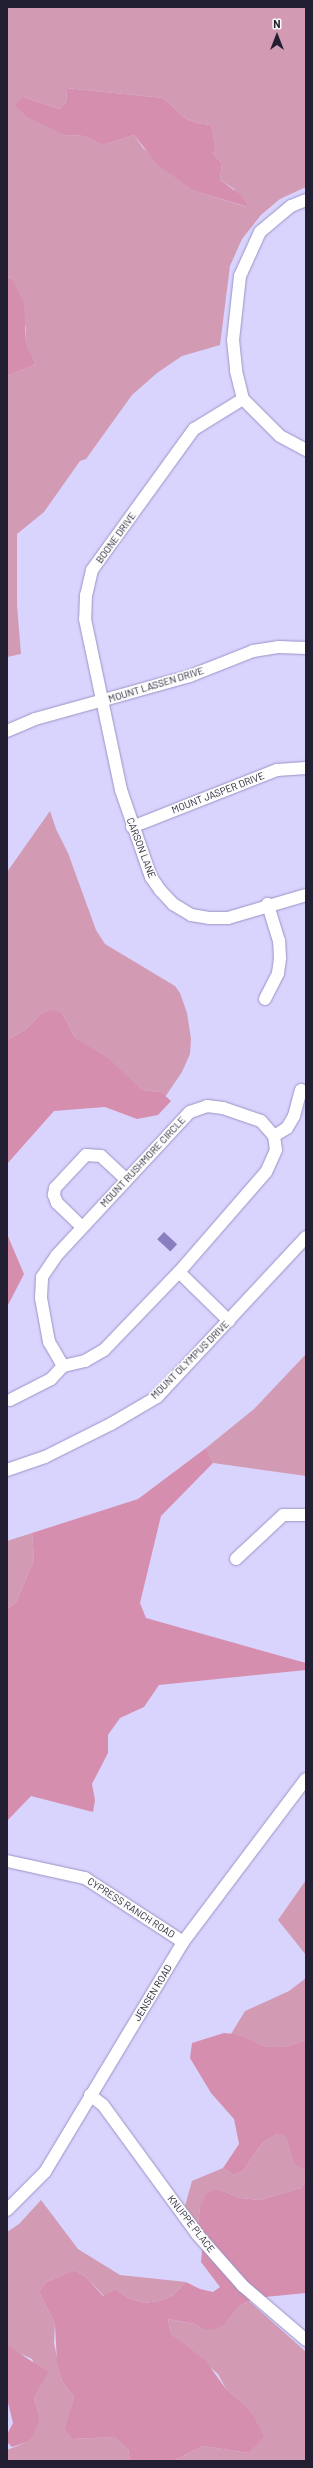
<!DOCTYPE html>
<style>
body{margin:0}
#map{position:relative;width:313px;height:2468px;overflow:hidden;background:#d9d4fe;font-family:Barlow,sans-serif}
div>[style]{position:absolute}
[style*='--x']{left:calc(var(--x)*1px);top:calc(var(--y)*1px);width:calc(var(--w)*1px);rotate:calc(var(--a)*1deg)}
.green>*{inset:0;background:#d29bb3}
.forest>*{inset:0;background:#d68eae}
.water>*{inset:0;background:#897ebf;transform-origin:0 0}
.roads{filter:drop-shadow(0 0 1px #9b93c5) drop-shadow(0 0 1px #9b93c5)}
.minor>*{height:12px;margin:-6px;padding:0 6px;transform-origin:6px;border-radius:6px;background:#fff}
span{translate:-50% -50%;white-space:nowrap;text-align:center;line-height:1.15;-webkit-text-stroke:3.5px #fbfbfb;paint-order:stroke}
.street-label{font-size:10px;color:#221f32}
.frame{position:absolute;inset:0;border:8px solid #221f32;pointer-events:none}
.north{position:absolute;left:257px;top:16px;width:40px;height:40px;-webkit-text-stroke:3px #fbfbfb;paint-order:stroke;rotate:0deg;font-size:11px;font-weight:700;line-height:16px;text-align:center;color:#221f32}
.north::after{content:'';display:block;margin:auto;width:14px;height:18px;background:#221f32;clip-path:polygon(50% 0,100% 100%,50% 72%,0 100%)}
</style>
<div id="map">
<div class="green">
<div style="clip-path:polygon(evenodd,7px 7px,306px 7px,306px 187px,280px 199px,261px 215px,242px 239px,230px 266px,220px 345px,182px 356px,157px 373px,132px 395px,86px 459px,80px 461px,44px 512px,17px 534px,17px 605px,21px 654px,7px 657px,7px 376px,36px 364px,26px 343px,26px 328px,12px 279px,7px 277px,7px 7px,66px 88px,163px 98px,185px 118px,196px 123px,211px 125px,216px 147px,213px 154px,222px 163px,220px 180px,234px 189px,247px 207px,194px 191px,143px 148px,134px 135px,102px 145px,84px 136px,65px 135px,23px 97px,59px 109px,67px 101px,66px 88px)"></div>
<div style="clip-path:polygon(50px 811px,56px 829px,68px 853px,96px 930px,105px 944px,175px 986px,180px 993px,187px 1013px,191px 1039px,190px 1054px,182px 1072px,165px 1097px,161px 1092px,142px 1090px,75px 1038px,63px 1014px,41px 1014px,25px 1030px,7px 1040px,7px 872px)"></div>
<div style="clip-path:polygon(306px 1354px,306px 1476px,213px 1463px,206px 1448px,254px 1409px)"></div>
<div style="clip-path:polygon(32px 1533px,34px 1560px,16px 1602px,7px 1610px,7px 1541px)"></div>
<div style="clip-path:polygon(306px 1880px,306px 1955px,278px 1920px)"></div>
<div style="clip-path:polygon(306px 1978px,306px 2040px,285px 2047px,266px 2047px,231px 2034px,245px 2011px,289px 1991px)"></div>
<div style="clip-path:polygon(277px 2134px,286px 2135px,294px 2162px,305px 2171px,306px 2181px,301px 2188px,260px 2200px,240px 2198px,218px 2189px,200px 2207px,198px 2224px,185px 2206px,192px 2181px,223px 2168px,234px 2175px,243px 2171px,263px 2142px)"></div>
<div style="clip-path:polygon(41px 2200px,78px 2249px,120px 2275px,186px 2282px,172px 2296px,159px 2301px,144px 2303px,128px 2298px,115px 2289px,104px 2296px,86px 2277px,74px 2270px,46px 2282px,39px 2292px,55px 2324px,54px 2343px,62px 2381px,74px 2397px,71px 2409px,73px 2439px,114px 2437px,128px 2449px,130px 2461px,7px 2461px,7px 2450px,27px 2442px,40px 2418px,34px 2398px,42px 2383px,32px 2359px,10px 2349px,7px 2345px,7px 2232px,19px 2224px)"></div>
<div style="clip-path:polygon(249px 2301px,306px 2352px,306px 2461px,173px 2461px,203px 2446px,249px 2453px,263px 2437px,242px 2402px,226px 2389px,218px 2374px,171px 2334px,168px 2319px,195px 2324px,203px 2330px,227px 2322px,239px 2306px)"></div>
</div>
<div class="forest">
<div style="clip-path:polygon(66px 88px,163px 98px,185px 118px,196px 123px,211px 125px,216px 147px,213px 154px,222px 163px,220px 180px,241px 195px,248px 207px,194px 191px,157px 164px,134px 135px,102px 145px,84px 136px,65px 135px,27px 117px,15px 105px,23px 97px,59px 109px,67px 101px)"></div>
<div style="clip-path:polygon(7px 277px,12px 279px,24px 303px,26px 343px,36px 364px,7px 376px)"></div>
<div style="clip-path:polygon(53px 1010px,63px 1014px,75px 1038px,109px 1059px,142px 1090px,161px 1092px,171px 1101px,158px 1115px,137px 1119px,105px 1107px,54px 1111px,7px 1164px,7px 1040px,25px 1030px,41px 1014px)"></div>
<div style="clip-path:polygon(7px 1234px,24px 1274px,8px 1305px,7px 1326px)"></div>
<div style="clip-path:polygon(206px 1448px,213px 1463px,161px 1516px,140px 1603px,146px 1618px,306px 1663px,306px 1670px,159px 1685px,144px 1707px,120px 1718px,108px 1735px,108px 1753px,92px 1784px,95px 1800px,93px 1812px,31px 1796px,7px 1821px,7px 1610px,16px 1602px,34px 1560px,32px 1533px,138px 1499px)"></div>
<div style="clip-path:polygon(224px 2033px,235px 2034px,266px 2047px,285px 2047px,306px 2040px,306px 2180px,305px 2171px,294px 2163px,286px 2136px,277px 2134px,263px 2142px,243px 2171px,234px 2175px,223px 2168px,239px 2144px,234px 2119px,211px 2093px,190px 2058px,192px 2043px)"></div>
<div style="clip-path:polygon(306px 2181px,306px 2293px,265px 2297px,257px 2290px,249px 2301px,239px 2306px,227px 2322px,217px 2329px,203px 2330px,195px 2324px,168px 2319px,171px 2334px,205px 2360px,226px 2389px,242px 2402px,254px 2417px,264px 2437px,249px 2453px,203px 2446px,173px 2461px,130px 2461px,128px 2449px,114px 2437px,73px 2439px,65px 2429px,74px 2397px,62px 2381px,57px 2362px,55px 2324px,39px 2292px,46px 2282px,74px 2270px,86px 2277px,103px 2296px,115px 2289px,128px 2298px,144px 2303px,159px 2301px,172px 2296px,186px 2282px,200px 2289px,213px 2292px,220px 2287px,201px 2262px,203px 2239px,198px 2224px,200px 2207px,206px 2194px,218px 2189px,240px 2198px,260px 2200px,301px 2188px)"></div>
<div style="clip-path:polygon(7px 2345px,48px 2372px,34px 2398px,40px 2418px,33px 2436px,27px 2442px,12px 2447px,7px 2442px,7px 2434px,13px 2423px,7px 2399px)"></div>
</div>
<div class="water">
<div style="left:164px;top:1232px;width:18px;height:10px;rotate:43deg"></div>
</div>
<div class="roads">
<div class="minor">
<div style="--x:306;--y:200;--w:16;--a:158"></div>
<div style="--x:291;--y:206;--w:40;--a:140"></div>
<div style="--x:260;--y:232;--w:48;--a:114.4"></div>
<div style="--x:240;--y:276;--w:64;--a:96.2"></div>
<div style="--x:233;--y:340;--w:31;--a:84"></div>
<div style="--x:236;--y:371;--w:29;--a:76"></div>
<div style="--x:243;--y:399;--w:52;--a:45"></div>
<div style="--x:280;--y:436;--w:30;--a:28"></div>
<div style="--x:243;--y:399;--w:57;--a:148.5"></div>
<div style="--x:194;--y:429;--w:174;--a:125.9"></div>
<div style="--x:92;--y:570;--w:26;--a:103"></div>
<div style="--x:86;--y:595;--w:24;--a:92"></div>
<div style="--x:85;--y:619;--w:175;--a:78.1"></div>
<div style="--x:121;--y:790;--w:92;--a:71"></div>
<div style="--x:151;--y:877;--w:16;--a:55"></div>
<div style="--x:160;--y:890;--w:19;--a:47"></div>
<div style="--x:173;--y:904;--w:21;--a:31"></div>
<div style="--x:191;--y:915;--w:18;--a:9"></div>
<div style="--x:209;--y:918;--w:19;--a:0"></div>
<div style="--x:228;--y:918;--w:81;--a:-16.4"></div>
<div style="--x:7;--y:731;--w:30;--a:-23"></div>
<div style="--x:35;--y:719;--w:161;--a:-15.5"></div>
<div style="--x:190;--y:676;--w:68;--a:-21.6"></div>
<div style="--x:253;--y:651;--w:25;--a:-9"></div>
<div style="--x:278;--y:647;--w:28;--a:2"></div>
<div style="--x:132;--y:827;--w:156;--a:-21.5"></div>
<div style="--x:277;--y:770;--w:29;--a:-4"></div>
<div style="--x:265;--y:999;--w:29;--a:-63"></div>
<div style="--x:278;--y:973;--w:15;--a:-82"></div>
<div style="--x:280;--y:958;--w:17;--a:-93"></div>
<div style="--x:279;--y:941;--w:39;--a:-107"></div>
<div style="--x:207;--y:1106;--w:16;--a:7"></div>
<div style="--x:223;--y:1108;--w:40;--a:18.9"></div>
<div style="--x:261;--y:1121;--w:20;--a:49"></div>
<div style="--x:274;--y:1136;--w:14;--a:82"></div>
<div style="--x:276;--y:1150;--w:24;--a:114"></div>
<div style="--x:266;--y:1172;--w:133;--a:131"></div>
<div style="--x:179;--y:1272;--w:108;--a:133.9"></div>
<div style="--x:104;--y:1350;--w:22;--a:150"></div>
<div style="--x:85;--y:1361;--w:23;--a:167"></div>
<div style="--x:63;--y:1366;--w:28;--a:-120"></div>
<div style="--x:49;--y:1342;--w:45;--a:-100.3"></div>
<div style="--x:41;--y:1298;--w:21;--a:-87"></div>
<div style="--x:42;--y:1277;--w:25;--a:-56"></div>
<div style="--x:56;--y:1256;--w:197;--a:-47.1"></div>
<div style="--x:190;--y:1112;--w:18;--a:-19"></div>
<div style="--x:274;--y:1136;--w:15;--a:-32"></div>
<div style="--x:287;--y:1128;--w:14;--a:-60"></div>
<div style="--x:294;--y:1116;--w:27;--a:-75"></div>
<div style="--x:82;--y:1227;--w:35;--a:-136"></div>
<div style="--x:57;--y:1203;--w:9;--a:-111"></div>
<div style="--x:54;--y:1195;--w:7;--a:-82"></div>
<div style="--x:55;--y:1188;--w:45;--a:-46.8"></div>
<div style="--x:86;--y:1155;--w:15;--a:4"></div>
<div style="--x:101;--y:1156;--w:34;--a:43"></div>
<div style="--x:179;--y:1272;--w:70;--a:44.4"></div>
<div style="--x:10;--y:1400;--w:46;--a:-27.1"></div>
<div style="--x:51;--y:1379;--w:18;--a:-47"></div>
<div style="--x:7;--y:1470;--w:40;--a:-18.9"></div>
<div style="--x:45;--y:1457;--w:74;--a:-26.6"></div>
<div style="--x:111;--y:1424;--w:53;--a:-30.4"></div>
<div style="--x:157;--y:1397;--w:219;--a:-47"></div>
<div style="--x:236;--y:1559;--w:64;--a:-43.1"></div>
<div style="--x:283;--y:1515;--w:23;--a:0"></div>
<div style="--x:7;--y:1861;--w:80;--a:12.3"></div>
<div style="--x:85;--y:1878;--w:117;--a:33.1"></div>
<div style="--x:90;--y:2095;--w:16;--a:38"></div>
<div style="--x:103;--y:2105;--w:160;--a:53.9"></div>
<div style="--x:197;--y:2234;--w:69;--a:48.5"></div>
<div style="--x:243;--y:2286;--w:83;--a:40.6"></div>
<div style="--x:7;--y:2210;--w:54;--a:-45"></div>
<div style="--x:45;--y:2172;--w:268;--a:-59"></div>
<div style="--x:183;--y:1942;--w:204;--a:-53"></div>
</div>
</div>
<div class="street-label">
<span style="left:116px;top:538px;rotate:-54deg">BOONE DRIVE</span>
<span style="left:156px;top:685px;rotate:-17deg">MOUNT LASSEN DRIVE</span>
<span style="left:218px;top:793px;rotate:-21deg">MOUNT JASPER DRIVE</span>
<span style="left:141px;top:848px;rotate:69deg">CARSON LANE</span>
<span style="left:143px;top:1162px;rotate:-47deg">MOUNT RUSHMORE CIRCLE</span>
<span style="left:190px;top:1360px;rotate:-45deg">MOUNT OLYMPUS DRIVE</span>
<span style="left:131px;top:1908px;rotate:33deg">CYPRESS RANCH ROAD</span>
<span style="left:153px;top:1993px;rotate:-59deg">JENSEN ROAD</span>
<span style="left:191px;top:2224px;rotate:52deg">KNUPPE PLACE</span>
</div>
<div class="frame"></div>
<div class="north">N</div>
</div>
